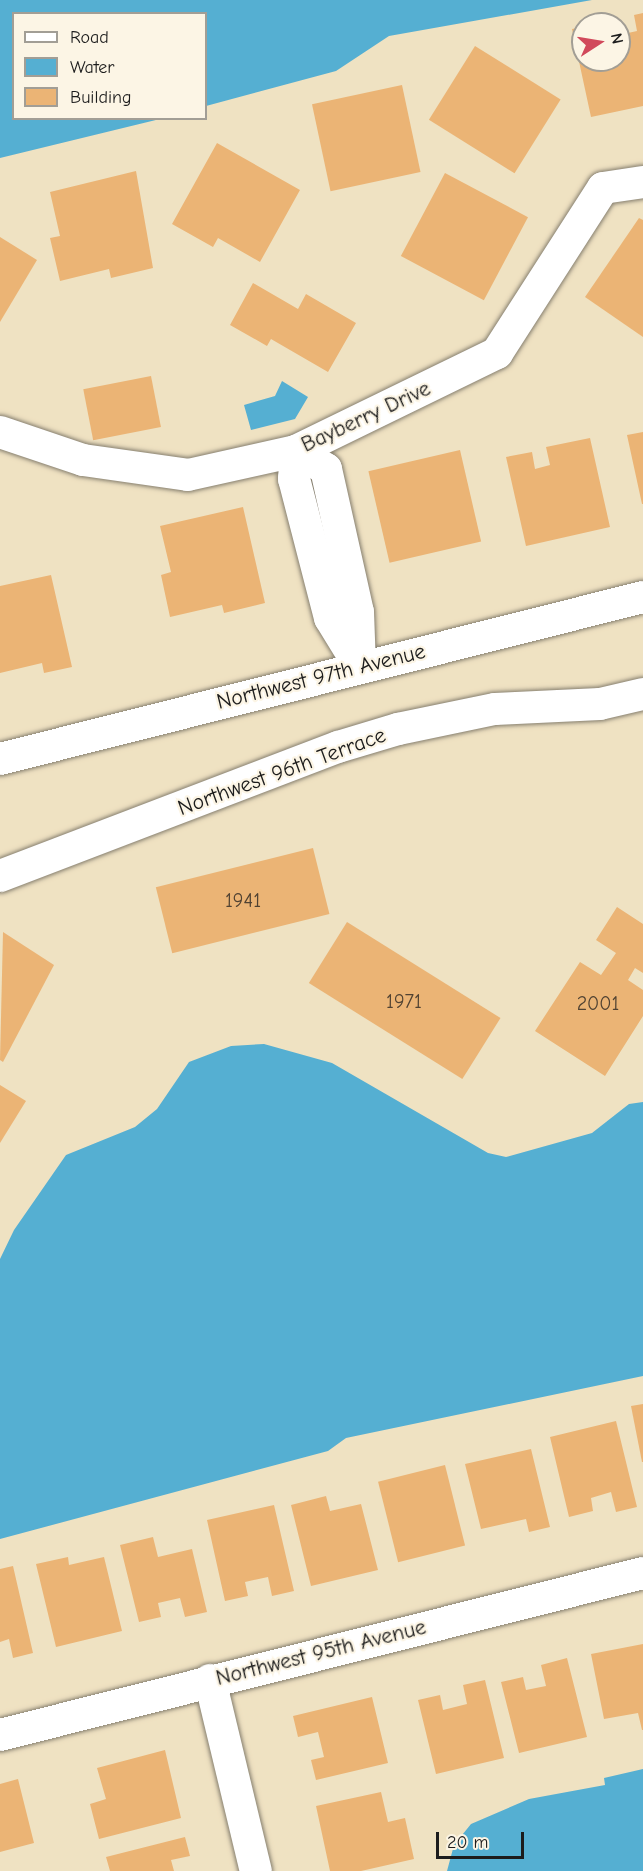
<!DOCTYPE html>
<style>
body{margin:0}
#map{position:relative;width:643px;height:1871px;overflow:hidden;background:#efe2c2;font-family:"Comic Neue",sans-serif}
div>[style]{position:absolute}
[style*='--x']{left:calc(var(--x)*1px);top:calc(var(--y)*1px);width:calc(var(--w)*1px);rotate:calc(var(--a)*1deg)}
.water>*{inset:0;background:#55afd2}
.building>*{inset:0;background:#ebb475;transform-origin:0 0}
.roads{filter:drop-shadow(0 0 2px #867f6f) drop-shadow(0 0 2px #867f6f)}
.minor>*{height:32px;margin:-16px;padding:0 16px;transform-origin:16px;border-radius:16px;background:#fff}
span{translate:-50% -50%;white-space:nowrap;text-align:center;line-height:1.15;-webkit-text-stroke:4.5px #fcf5e5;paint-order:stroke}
.number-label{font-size:20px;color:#504232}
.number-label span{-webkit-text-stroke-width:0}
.street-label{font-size:22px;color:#1c1c1c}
.legend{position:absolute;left:12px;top:12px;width:195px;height:108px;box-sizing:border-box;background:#fcf5e5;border:2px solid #a29e95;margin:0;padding:8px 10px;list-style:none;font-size:18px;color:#1c1c1c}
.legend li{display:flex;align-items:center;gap:12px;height:30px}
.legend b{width:30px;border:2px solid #a29e95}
.north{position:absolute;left:571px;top:12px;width:60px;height:60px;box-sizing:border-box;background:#fcf5e5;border:2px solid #a29e95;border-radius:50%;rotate:78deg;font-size:16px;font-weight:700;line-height:24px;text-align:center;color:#1c1c1c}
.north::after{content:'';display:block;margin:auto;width:21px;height:27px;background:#d1495b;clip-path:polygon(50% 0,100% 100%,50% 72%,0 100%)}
.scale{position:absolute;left:436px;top:1832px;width:88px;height:27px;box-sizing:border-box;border:3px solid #1c1c1c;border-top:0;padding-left:8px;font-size:18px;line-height:21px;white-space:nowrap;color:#1c1c1c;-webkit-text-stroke:4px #fcf5e5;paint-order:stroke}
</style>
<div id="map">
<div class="water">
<div style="clip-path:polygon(0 0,592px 0,389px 36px,336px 71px,206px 106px,206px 14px,14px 14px,14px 118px,160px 119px,0 158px)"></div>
<div style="clip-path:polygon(282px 381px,308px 397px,295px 419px,251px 430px,244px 405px,275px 396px)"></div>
<div style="clip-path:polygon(264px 1044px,332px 1063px,488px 1153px,506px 1157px,592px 1133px,629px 1104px,643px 1102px,643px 1376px,346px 1438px,328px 1451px,0 1539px,0 1259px,14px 1230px,66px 1155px,135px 1127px,157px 1109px,189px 1062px,231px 1046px)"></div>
<div style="clip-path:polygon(643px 1769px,643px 1871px,447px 1871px,454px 1845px,471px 1824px,529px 1799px,605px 1785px,604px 1778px)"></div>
</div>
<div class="building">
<div style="clip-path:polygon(643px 13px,643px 106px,591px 117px,572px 29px,583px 27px,583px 60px,619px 60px,619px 35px,637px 31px,634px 15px)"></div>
<div style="left:475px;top:46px;width:101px;height:87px;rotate:32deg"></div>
<div style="left:402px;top:85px;width:89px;height:92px;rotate:78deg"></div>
<div style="clip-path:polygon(217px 143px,300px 190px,260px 262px,218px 238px,213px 247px,172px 224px)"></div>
<div style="clip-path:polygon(136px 171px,153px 268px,111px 278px,109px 269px,60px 281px,50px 238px,60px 236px,50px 192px)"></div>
<div style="left:445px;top:173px;width:94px;height:94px;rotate:28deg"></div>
<div style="clip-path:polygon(639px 218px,643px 220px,643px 337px,585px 297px)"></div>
<div style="clip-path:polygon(0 237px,37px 260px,0 322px)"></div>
<div style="clip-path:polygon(253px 283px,298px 309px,306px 294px,356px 323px,328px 372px,271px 339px,267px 346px,230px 325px)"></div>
<div style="left:151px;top:376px;width:52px;height:69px;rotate:79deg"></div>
<div style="clip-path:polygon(643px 432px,643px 504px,642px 504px,627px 435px)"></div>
<div style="clip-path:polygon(590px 438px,610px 527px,526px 546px,506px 457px,532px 452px,535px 469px,550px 465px,546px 447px)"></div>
<div style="left:460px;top:450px;width:94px;height:94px;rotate:77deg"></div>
<div style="clip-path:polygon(243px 507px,265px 603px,224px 613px,222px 605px,170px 617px,161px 575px,171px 572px,160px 526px)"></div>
<div style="clip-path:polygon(51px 575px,72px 667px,44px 673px,42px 663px,0 673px,0 586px)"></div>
<div style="left:313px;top:848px;width:68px;height:162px;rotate:76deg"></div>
<div style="clip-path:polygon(617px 907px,643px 924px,643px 973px,635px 968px,628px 980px,643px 990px,643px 1016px,605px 1076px,535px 1031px,580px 962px,601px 975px,616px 953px,596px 940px)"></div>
<div style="left:347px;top:922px;width:181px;height:72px;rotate:32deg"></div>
<div style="clip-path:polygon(3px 932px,54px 965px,3px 1062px,0 1060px)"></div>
<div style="clip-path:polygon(0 1085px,26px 1101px,0 1143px)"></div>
<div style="clip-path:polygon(643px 1404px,643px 1462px,642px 1462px,631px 1406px)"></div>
<div style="clip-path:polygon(616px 1421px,637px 1507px,616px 1512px,611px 1492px,591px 1498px,593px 1511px,569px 1517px,550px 1437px)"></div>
<div style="clip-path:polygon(531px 1449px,550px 1527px,529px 1532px,526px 1519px,481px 1529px,465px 1464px)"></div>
<div style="left:445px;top:1465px;width:83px;height:69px;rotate:76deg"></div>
<div style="clip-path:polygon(326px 1496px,330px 1511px,361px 1504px,378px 1570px,311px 1586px,291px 1505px)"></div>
<div style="clip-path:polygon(274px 1505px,294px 1591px,272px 1596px,268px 1577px,245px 1582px,248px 1596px,225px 1601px,207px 1520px)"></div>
<div style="clip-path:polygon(153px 1537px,158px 1557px,192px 1549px,207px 1612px,185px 1617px,180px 1598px,158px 1603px,161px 1617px,139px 1622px,120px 1545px)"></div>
<div style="clip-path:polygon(68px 1557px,69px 1565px,104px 1557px,122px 1631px,56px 1647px,36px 1564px)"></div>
<div style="clip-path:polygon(13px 1566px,33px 1653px,13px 1658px,9px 1639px,0 1642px,0 1569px)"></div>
<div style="clip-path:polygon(643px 1644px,643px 1730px,642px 1730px,638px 1713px,604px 1719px,591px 1654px)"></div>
<div style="clip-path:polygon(567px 1658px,587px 1737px,519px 1753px,501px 1682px,523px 1677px,526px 1690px,546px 1686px,541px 1665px)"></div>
<div style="clip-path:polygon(485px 1680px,504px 1758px,436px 1774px,418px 1700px,440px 1695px,443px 1710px,467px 1704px,463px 1685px)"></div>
<div style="clip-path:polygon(372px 1697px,388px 1763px,316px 1780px,311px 1760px,324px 1757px,318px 1732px,298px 1737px,293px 1716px)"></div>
<div style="clip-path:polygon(165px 1750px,181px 1818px,99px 1839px,90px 1804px,106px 1799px,97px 1768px)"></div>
<div style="clip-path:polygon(18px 1779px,34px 1843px,0 1852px,0 1784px)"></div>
<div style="clip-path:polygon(381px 1792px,388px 1822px,405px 1818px,414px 1859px,361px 1871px,330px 1871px,316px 1806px)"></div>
<div style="clip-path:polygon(185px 1837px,190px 1856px,171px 1860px,174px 1871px,110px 1871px,106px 1857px)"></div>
</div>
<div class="roads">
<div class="minor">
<div style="--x:0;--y:432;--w:88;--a:18.6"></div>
<div style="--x:83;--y:460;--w:106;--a:8.1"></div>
<div style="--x:188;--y:475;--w:111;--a:-12.5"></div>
<div style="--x:296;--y:451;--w:224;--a:-26"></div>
<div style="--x:497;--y:353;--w:196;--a:-57.3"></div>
<div style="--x:603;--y:188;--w:40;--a:-8.5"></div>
<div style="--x:296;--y:451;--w:35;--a:31"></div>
<div style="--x:326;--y:469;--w:147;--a:77.4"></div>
<div style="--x:358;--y:612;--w:55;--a:87.9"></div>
<div style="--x:360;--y:667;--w:57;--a:-121.5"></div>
<div style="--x:330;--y:618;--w:144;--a:-104.5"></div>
<div style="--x:294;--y:479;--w:28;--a:-86"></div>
<div style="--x:0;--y:759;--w:663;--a:-14.14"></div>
<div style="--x:0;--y:876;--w:362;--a:-20.9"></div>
<div style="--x:338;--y:747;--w:63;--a:-16.7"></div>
<div style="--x:398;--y:729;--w:99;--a:-11.7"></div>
<div style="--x:495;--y:709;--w:105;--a:-2.7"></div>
<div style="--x:600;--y:704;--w:44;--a:-13.1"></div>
<div style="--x:210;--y:1680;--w:196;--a:76.5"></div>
<div style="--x:0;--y:1735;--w:663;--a:-14.14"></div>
</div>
</div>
<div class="number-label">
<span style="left:243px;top:900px">1941</span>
<span style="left:404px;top:1001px">1971</span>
<span style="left:598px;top:1003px">2001</span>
</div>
<div class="street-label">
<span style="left:366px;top:417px;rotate:-25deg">Bayberry Drive</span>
<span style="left:321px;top:677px;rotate:-14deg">Northwest 97th Avenue</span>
<span style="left:282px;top:772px;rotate:-20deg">Northwest 96th Terrace</span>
<span style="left:321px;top:1653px;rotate:-14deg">Northwest 95th Avenue</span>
</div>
<ul class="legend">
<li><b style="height:8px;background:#fff"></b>Road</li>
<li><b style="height:16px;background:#55afd2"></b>Water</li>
<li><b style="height:16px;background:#ebb475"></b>Building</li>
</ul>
<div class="north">N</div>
<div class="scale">20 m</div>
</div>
